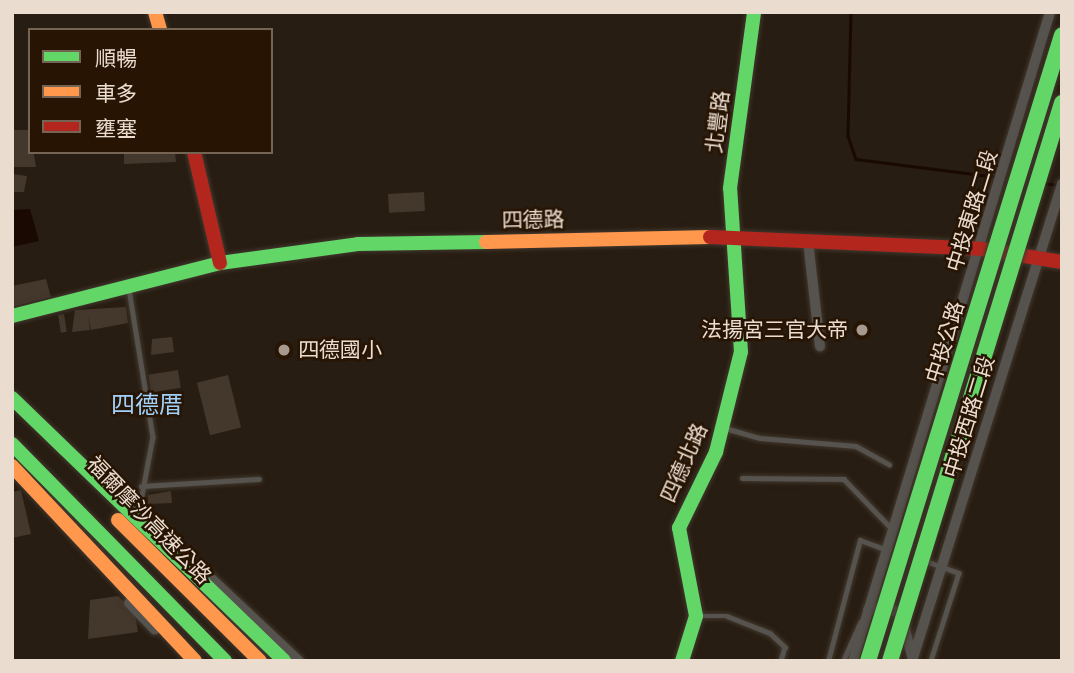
<!DOCTYPE html>
<meta charset="utf-8">
<style>
body{margin:0}
#map{position:relative;width:1074px;height:673px;overflow:hidden;background:#281d12;font-family:Arial,"Noto Sans TC",sans-serif}
div>[style]{position:absolute}
[style*='--x']{left:calc(var(--x)*1px);top:calc(var(--y)*1px);width:calc(var(--w)*1px);rotate:calc(var(--a)*1deg)}
.water>*{inset:0;background:#1a0902}
.stream>*{height:2.5px;margin:-1.25px;padding:0 1.25px;transform-origin:1.25px;border-radius:1.25px;background:#1a0902}
.building>*{inset:0;background:#44372b;transform-origin:0 0}
.roads{filter:drop-shadow(0 0 2px #41382e) drop-shadow(0 0 2px #41382e)}
.lane>*{height:4.5px;margin:-2.25px;padding:0 2.25px;transform-origin:2.25px;border-radius:2.25px;background:#56524d}
.street>*{height:10px;margin:-5px;padding:0 5px;transform-origin:5px;border-radius:5px;background:#56524d}
.fast>*{height:14px;margin:-7px;padding:0 7px;transform-origin:7px;border-radius:7px;background:#63d668}
.slow>*{height:14px;margin:-7px;padding:0 7px;transform-origin:7px;border-radius:7px;background:#ff974d}
.jam>*{height:14px;margin:-7px;padding:0 7px;transform-origin:7px;border-radius:7px;background:#b3261e}
.bridges{filter:drop-shadow(0 0 2px #41382e) drop-shadow(0 0 2px #41382e)}
.fast-bridge>*{height:16px;margin:-8px;padding:0 8px;transform-origin:8px;border-radius:8px;background:#63d668}
.dots>*{width:19px;height:19px;translate:-50% -50%;box-sizing:border-box;border:4px solid #271402;border-radius:50%}
span{translate:-50% -50%;white-space:nowrap;text-align:center;line-height:1.15;-webkit-text-stroke:5px #271402;paint-order:stroke}
.street-label{font-size:21px;color:#eaddd0}
.poi-label{font-size:21px;color:#eaddd0}
.right{translate:-100% -50%;text-align:right}
.left{translate:0 -50%;text-align:left}
.quarter-label{font-size:24px;color:#9fd1fc}
.frame{position:absolute;inset:0;border:14px solid #eaddd0;pointer-events:none}
.legend{position:absolute;left:28px;top:28px;width:245px;height:126px;box-sizing:border-box;background:#271402;border:2px solid #756454;margin:0;padding:9px 12px;list-style:none;font-size:21px;color:#eaddd0}
.legend li{display:flex;align-items:center;gap:14px;height:35px}
.legend b{width:35px;border:2px solid #756454}
</style>
<div id="map">
<div class="water">
<div style="clip-path:polygon(30px 209px,39px 241px,12px 247px,12px 210px)"></div>
</div>
<div class="stream">
<div style="--x:851;--y:12;--w:124;--a:91.4"></div>
<div style="--x:848;--y:136;--w:24;--a:71"></div>
<div style="--x:856;--y:159;--w:142;--a:7.3"></div>
<div style="--x:1042;--y:183;--w:18;--a:6"></div>
</div>
<div class="building">
<div style="clip-path:polygon(12px 130px,30px 130px,36px 167px,12px 167px)"></div>
<div style="clip-path:polygon(124px 152px,175px 152px,176px 162px,124px 164px)"></div>
<div style="clip-path:polygon(12px 174px,27px 176px,24px 192px,12px 192px)"></div>
<div style="left:424px;top:192px;width:19px;height:36px;rotate:87deg"></div>
<div style="clip-path:polygon(46px 279px,51px 297px,12px 307px,12px 286px)"></div>
<div style="clip-path:polygon(126px 307px,128px 323px,91px 330px,88px 316px,90px 330px,72px 332px,75px 310px)"></div>
<div style="left:64px;top:314px;width:18px;height:6px;rotate:81deg"></div>
<div style="clip-path:polygon(172px 337px,174px 352px,151px 355px,152px 339px)"></div>
<div style="left:178px;top:370px;width:18px;height:30px;rotate:81deg"></div>
<div style="left:228px;top:375px;width:54px;height:32px;rotate:76deg"></div>
<div style="clip-path:polygon(21px 490px,31px 534px,12px 538px,12px 492px)"></div>
<div style="clip-path:polygon(171px 491px,172px 503px,148px 504px,148px 495px)"></div>
<div style="clip-path:polygon(118px 596px,135px 613px,138px 632px,88px 639px,90px 600px)"></div>
</div>
<div class="roads">
<div class="lane">
<div style="--x:129;--y:289;--w:150;--a:80.8"></div>
<div style="--x:153;--y:437;--w:75;--a:100.7"></div>
<div style="--x:725;--y:428;--w:36;--a:16"></div>
<div style="--x:760;--y:438;--w:96;--a:4.8"></div>
<div style="--x:856;--y:446;--w:38;--a:29"></div>
<div style="--x:742;--y:478;--w:102;--a:0.6"></div>
<div style="--x:844;--y:479;--w:71;--a:46.1"></div>
<div style="--x:141;--y:486;--w:118;--a:-3.4"></div>
<div style="--x:926;--y:561;--w:35;--a:20"></div>
<div style="--x:959;--y:573;--w:92;--a:107.7"></div>
<div style="--x:697;--y:616;--w:30;--a:0"></div>
<div style="--x:727;--y:616;--w:46;--a:21.6"></div>
<div style="--x:770;--y:633;--w:21;--a:43"></div>
<div style="--x:785;--y:647;--w:15;--a:106"></div>
<div style="--x:828;--y:661;--w:125;--a:-75.2"></div>
<div style="--x:860;--y:540;--w:29;--a:20"></div>
<div style="--x:843;--y:661;--w:42;--a:-65.9"></div>
</div>
<div class="street">
<div style="--x:808;--y:241;--w:106;--a:83.5"></div>
<div style="--x:199;--y:567;--w:137;--a:43.2"></div>
<div style="--x:129;--y:603;--w:37;--a:46"></div>
<div style="--x:868;--y:610;--w:18;--a:-13"></div>
<div style="--x:886;--y:606;--w:17;--a:31"></div>
<div style="--x:901;--y:615;--w:42;--a:75"></div>
<div style="--x:853;--y:661;--w:678;--a:-73.11"></div>
<div style="--x:912;--y:661;--w:500;--a:-72.54"></div>
</div>
<div class="fast">
<div style="--x:12;--y:316;--w:215;--a:-14.3"></div>
<div style="--x:220;--y:263;--w:139;--a:-7.8"></div>
<div style="--x:358;--y:244;--w:128;--a:-0.9"></div>
<div style="--x:12;--y:398;--w:378;--a:44"></div>
<div style="--x:12;--y:444;--w:304;--a:45.5"></div>
<div style="--x:682;--y:661;--w:47;--a:-72.7"></div>
<div style="--x:696;--y:616;--w:90;--a:-100.9"></div>
<div style="--x:679;--y:528;--w:85;--a:-64"></div>
<div style="--x:716;--y:452;--w:103;--a:-76"></div>
<div style="--x:741;--y:352;--w:164;--a:-93.8"></div>
<div style="--x:730;--y:188;--w:178;--a:-82.2"></div>
</div>
<div class="slow">
<div style="--x:155;--y:12;--w:19;--a:74"></div>
<div style="--x:486;--y:242;--w:224;--a:-1.3"></div>
<div style="--x:12;--y:466;--w:267;--a:46.8"></div>
<div style="--x:118;--y:520;--w:200;--a:44.8"></div>
</div>
<div class="jam">
<div style="--x:194;--y:152;--w:114;--a:76.8"></div>
<div style="--x:710;--y:237;--w:271;--a:2.5"></div>
<div style="--x:981;--y:249;--w:82;--a:9.1"></div>
</div>
</div>
<div class="bridges">
<div class="fast-bridge">
<div style="--x:868;--y:661;--w:655;--a:-72.78"></div>
<div style="--x:890;--y:661;--w:584;--a:-72.87"></div>
</div>
</div>
<div class="dots">
<div style="left:862px;top:330px;background:#a69a8e"></div>
<div style="left:284px;top:350px;background:#a69a8e"></div>
</div>
<div class="street-label">
<span style="left:718px;top:122px;rotate:-83deg">北豐路</span>
<span style="left:972px;top:211px;rotate:-73deg">中投東路二段</span>
<span style="left:533px;top:220px;rotate:-1deg">四德路</span>
<span style="left:945px;top:342px;rotate:-73deg">中投公路</span>
<span style="left:969px;top:417px;rotate:-73deg">中投西路二段</span>
<span style="left:684px;top:463px;rotate:-66deg">四德北路</span>
<span style="left:149px;top:520px;rotate:46deg">福爾摩沙高速公路</span>
</div>
<div class="poi-label">
<span class="right" style="left:848px;top:330px">法揚宮三官大帝</span>
<span class="left" style="left:298px;top:350px">四德國小</span>
</div>
<div class="quarter-label">
<span style="left:147px;top:405px">四德厝</span>
</div>
<div class="frame"></div>
<ul class="legend">
<li><b style="height:9px;background:#63d668"></b>順暢</li>
<li><b style="height:9px;background:#ff974d"></b>車多</li>
<li><b style="height:9px;background:#b3261e"></b>壅塞</li>
</ul>
</div>
